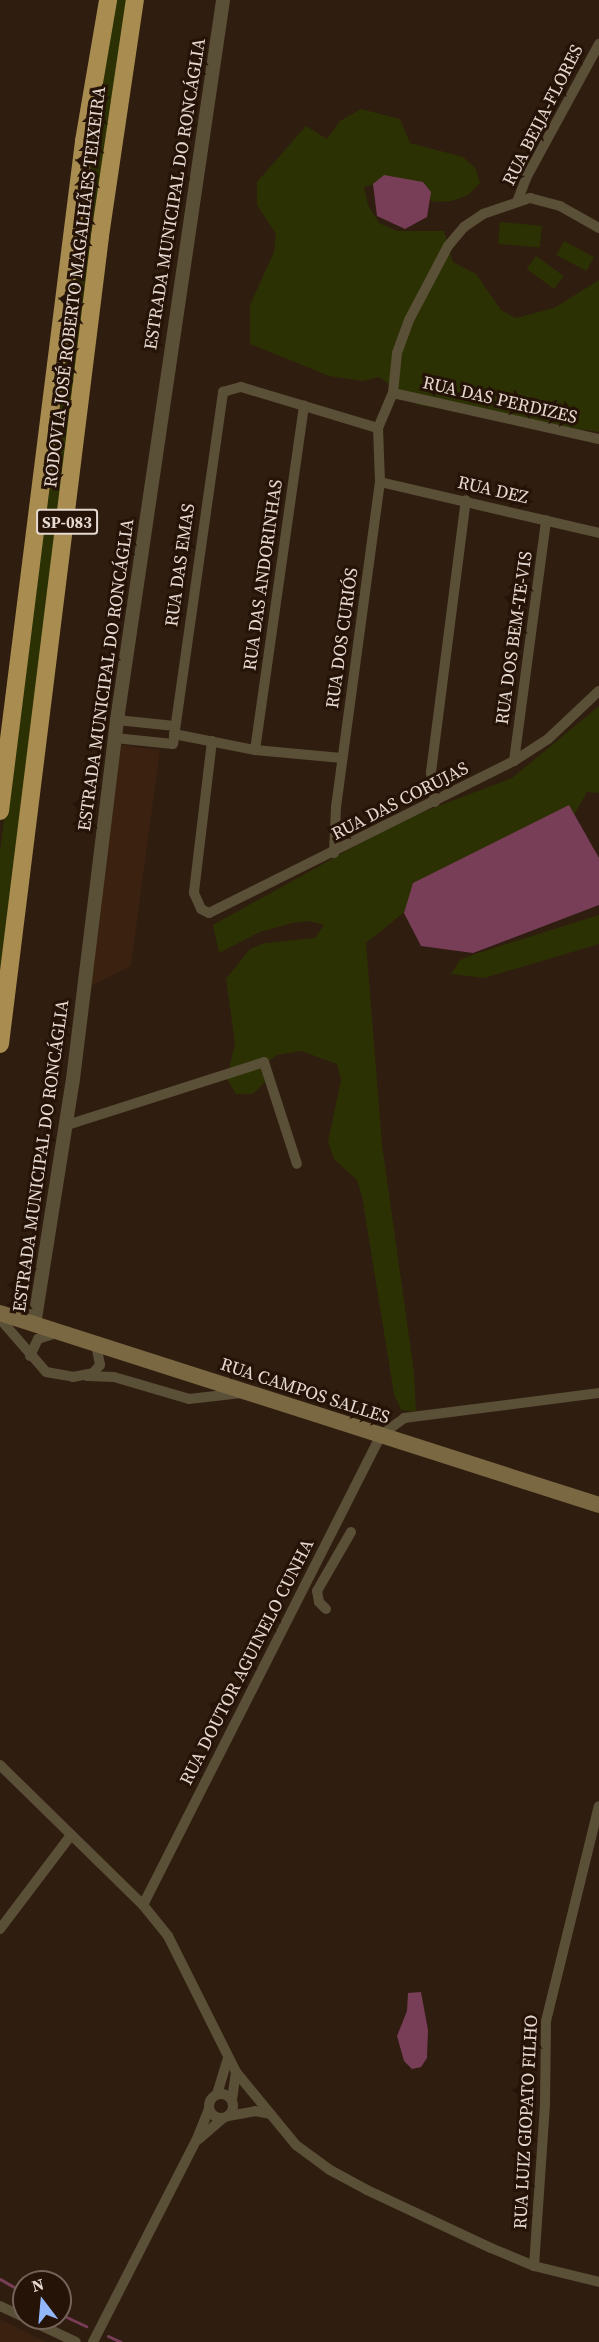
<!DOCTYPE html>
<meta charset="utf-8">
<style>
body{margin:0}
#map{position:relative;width:599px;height:2342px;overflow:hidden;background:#2f1d10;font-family:"Source Serif 4",serif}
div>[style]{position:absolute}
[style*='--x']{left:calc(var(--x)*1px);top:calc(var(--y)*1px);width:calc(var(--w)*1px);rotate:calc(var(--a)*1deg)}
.built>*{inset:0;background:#3a2110}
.green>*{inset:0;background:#2c3103;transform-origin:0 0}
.water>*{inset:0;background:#783e57}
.stream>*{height:3px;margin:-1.5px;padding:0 1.5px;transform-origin:1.5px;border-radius:1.5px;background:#783e57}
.minor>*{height:10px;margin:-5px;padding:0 5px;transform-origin:5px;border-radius:5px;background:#5a4f37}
.minor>.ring{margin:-5px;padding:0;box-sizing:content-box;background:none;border:10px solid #5a4f37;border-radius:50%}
.tertiary>*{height:14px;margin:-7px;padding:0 7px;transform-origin:7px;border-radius:7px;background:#5a4f37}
.secondary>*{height:16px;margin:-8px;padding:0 8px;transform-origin:8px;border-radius:8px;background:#7a6842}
.motorway>*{height:18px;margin:-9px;padding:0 9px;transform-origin:9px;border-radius:9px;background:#a98d50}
span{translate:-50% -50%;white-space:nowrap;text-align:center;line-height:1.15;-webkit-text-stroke:6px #251307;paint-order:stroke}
.shield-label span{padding:2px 4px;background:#251307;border:2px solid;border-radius:4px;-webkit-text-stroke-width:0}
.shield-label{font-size:16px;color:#e6d9d1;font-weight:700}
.street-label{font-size:18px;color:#e6d9d1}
.north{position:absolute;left:12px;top:2270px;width:60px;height:60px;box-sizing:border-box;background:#251307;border:2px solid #726258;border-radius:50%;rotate:344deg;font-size:16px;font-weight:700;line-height:24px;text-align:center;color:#e6d9d1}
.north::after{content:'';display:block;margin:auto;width:21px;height:27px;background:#93b7fd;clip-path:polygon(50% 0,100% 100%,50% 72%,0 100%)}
</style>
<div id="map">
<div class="built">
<div style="clip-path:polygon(121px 745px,160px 750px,131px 966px,87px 988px)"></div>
<div style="clip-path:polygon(0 2319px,46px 2342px,0 2342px)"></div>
</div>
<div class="green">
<div style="clip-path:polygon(114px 0,129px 0,0 988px,0 852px,83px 189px)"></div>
<div style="clip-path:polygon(361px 109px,400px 119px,410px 143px,463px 157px,476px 169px,480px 183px,468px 195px,452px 201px,435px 202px,397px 184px,379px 183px,364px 187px,368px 205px,379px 223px,397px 231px,444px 231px,453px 262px,476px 274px,501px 310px,516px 318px,554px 308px,599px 280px,599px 432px,418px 405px,379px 377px,363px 381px,329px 376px,250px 344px,250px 305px,274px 252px,276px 234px,257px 205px,257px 182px,306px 126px,327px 139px,340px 121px)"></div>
<div style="left:500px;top:222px;width:42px;height:22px;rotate:5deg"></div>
<div style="left:564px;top:241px;width:34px;height:16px;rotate:28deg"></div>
<div style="left:536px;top:256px;width:34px;height:16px;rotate:36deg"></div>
<div style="clip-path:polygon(599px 706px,599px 793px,587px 792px,567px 827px,422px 898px,366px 943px,382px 1144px,414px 1372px,416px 1412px,401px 1410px,394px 1394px,362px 1196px,357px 1180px,334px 1159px,328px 1142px,341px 1080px,337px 1064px,301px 1051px,277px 1055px,264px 1065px,265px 1082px,253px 1094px,236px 1094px,227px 1079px,235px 1043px,226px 979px,250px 949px,265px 943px,315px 938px,324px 925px,308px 921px,292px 923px,260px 932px,219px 953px,213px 925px,402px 820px,512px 778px)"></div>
<div style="clip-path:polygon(599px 915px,599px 944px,484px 978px,451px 974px,460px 960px,475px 954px)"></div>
</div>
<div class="water">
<div style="clip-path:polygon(384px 175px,423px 182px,431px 192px,427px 217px,405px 229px,377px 216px,373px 184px)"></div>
<div style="clip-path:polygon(569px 805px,599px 858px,599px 905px,473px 953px,421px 946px,404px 913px,413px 883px)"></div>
<div style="clip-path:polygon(421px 1992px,428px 2030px,427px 2058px,421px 2067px,412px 2069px,404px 2061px,397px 2036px,407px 2011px,408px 1993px)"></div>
</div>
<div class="stream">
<div style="--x:0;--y:2279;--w:28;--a:30"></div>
<div style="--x:60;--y:2314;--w:29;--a:25"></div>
<div style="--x:108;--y:2336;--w:14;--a:25"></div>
</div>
<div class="minor">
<div style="--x:517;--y:202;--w:26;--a:-69"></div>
<div style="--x:526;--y:178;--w:153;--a:-61.4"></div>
<div style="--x:393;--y:393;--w:211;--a:12.6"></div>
<div style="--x:380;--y:482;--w:225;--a:13.1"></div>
<div style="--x:117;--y:720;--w:58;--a:5.9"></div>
<div style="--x:174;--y:734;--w:83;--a:11.2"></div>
<div style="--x:255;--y:750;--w:87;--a:5.3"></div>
<div style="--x:115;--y:738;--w:58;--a:5.9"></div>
<div style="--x:173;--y:744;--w:356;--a:-81.9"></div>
<div style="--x:223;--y:392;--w:19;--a:-16"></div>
<div style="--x:241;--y:387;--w:143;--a:16.7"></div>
<div style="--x:212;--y:741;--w:153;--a:96.8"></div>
<div style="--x:194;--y:893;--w:17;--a:66"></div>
<div style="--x:201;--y:909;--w:9;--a:27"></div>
<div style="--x:209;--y:913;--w:341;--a:-26.5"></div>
<div style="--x:514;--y:761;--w:40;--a:-32.9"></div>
<div style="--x:548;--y:739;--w:70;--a:-43.3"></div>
<div style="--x:255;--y:750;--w:348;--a:-81.9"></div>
<div style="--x:514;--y:761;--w:243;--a:-82.4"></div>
<div style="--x:435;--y:802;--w:30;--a:-98"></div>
<div style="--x:431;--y:772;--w:274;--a:-82.7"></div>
<div style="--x:334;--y:853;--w:46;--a:-87.5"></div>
<div style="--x:336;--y:807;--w:328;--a:-82.3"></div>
<div style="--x:380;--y:482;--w:54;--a:-92.1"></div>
<div style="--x:378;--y:428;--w:38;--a:-67"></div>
<div style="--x:393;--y:393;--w:40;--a:-84.3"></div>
<div style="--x:397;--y:353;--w:35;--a:-70"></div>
<div style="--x:409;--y:320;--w:84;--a:-62.2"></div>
<div style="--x:448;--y:246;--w:25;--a:-50"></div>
<div style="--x:464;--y:227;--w:23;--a:-34"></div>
<div style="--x:483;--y:214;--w:50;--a:-18.8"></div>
<div style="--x:530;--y:198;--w:31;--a:15"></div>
<div style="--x:560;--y:206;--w:45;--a:29.4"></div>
<div style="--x:64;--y:1126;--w:210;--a:-17.7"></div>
<div style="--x:264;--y:1062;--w:107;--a:72.1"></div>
<div style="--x:0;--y:1319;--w:70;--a:49"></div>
<div style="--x:46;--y:1372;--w:27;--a:10"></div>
<div style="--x:73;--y:1377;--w:20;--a:-11"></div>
<div style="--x:93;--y:1373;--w:11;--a:-49"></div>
<div style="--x:100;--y:1365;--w:20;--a:-101"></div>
<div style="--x:30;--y:1356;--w:19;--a:-65"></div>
<div style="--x:38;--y:1339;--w:20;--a:-18"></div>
<div style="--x:87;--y:1376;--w:27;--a:2"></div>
<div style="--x:114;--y:1377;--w:78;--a:16.3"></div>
<div style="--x:189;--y:1399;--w:53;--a:-6.5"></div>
<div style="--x:326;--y:1609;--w:10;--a:-135"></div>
<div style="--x:319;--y:1602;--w:11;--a:-100"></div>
<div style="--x:317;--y:1591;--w:68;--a:-60"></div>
<div style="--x:0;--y:1765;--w:200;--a:44.4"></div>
<div style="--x:143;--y:1905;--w:40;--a:51"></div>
<div style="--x:168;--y:1936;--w:152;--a:63.4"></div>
<div style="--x:236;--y:2072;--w:94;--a:50.6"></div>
<div style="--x:296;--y:2145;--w:42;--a:36.3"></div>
<div style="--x:330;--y:2170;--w:42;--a:28.4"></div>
<div style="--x:367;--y:2190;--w:137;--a:25.1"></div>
<div style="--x:491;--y:2248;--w:47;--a:22.7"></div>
<div style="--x:534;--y:2266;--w:67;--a:13.8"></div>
<div style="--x:143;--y:1905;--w:527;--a:-63.14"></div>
<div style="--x:381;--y:1435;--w:29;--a:-36"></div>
<div style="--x:404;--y:1418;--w:197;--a:-7.3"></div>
<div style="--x:0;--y:1929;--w:118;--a:-52.9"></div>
<div style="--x:217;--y:2094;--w:38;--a:-73"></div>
<div class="ring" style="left:209px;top:2094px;width:14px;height:14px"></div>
<div style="--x:232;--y:2100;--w:28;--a:-82"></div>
<div style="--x:228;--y:2116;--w:27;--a:-10"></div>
<div style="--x:255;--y:2111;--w:16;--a:11"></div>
<div style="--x:199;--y:2139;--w:32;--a:-41"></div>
<div style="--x:534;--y:2266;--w:163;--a:-86.1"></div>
<div style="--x:545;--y:2103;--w:82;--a:-89.3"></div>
<div style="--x:546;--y:2021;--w:221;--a:-76.2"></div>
<div style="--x:0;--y:2306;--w:26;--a:25"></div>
<div style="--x:25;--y:2318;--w:56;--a:25.2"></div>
<div style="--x:93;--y:2342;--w:226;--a:-62.9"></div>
<div style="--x:196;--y:2141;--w:35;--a:-68"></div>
</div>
<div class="tertiary">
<div style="--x:34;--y:1325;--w:249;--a:-81"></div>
<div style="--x:73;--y:1079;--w:362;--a:-83"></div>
<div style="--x:117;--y:720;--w:728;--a:-81.62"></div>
</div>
<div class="secondary">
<div style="--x:0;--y:1313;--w:629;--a:17.77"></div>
</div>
<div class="motorway">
<div style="--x:0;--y:811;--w:675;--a:-82.85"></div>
<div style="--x:84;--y:141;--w:143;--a:-80.3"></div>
<div style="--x:0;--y:1044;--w:814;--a:-82.94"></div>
<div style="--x:100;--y:236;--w:239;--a:-81.6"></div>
</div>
<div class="shield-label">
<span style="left:67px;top:522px">SP-083</span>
</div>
<div class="street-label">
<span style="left:543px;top:115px;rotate:-63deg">RUA BEIJA-FLORES</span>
<span style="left:175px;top:194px;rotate:-81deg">ESTRADA MUNICIPAL DO RONCÁGLIA</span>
<span style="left:75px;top:287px;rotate:-83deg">RODOVIA JOSÉ ROBERTO MAGALHÃES TEIXEIRA</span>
<span style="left:500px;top:400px;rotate:13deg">RUA DAS PERDIZES</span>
<span style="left:493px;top:490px;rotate:13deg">RUA DEZ</span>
<span style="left:180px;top:565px;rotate:-82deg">RUA DAS EMAS</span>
<span style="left:263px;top:575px;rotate:-82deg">RUA DAS ANDORINHAS</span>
<span style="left:342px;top:638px;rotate:-82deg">RUA DOS CURIÓS</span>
<span style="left:514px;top:638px;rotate:-82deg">RUA DOS BEM-TE-VIS</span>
<span style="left:106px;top:675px;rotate:-82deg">ESTRADA MUNICIPAL DO RONCÁGLIA</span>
<span style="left:400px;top:801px;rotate:-27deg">RUA DAS CORUJAS</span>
<span style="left:41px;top:1156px;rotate:-82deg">ESTRADA MUNICIPAL DO RONCÁGLIA</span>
<span style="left:305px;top:1391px;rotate:18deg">RUA CAMPOS SALLES</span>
<span style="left:247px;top:1662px;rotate:-63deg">RUA DOUTOR AGUINELO CUNHA</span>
<span style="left:526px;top:2122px;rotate:-87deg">RUA LUIZ GIOPATO FILHO</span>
</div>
<div class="north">N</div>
</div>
